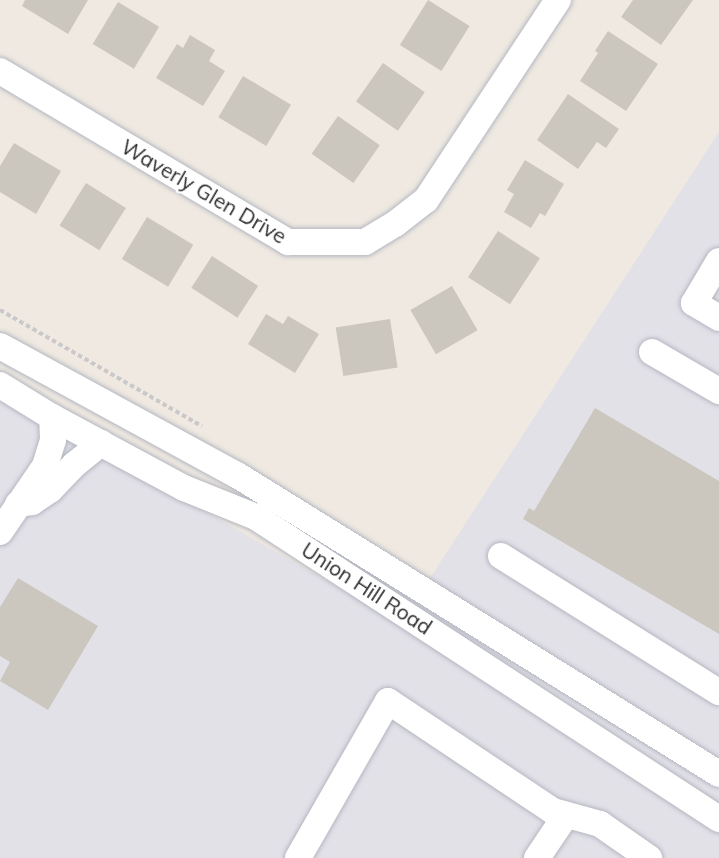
<!DOCTYPE html>
<style>
body{margin:0}
#map{position:relative;width:719px;height:858px;overflow:hidden;background:#efe9e1;font-family:Mulish,sans-serif}
div>[style]{position:absolute}
[style*='--x']{left:calc(var(--x)*1px);top:calc(var(--y)*1px);width:calc(var(--w)*1px);rotate:calc(var(--a)*1deg)}
.industrial>*{inset:0;background:#e3e1e8}
.building>*{inset:0;background:#cbc7bf;transform-origin:0 0}
.path>*{height:4px;margin-top:-2px;transform-origin:0;background:repeating-linear-gradient(90deg,#c9c9c9 0 4.5px,transparent 0 7.5px)}
.roads{filter:drop-shadow(0 0 2px #b4b7c1) drop-shadow(0 0 2px #b4b7c1)}
.minor>*{height:26px;margin:-13px;padding:0 13px;transform-origin:13px;border-radius:13px;background:#fff}
span{translate:-50% -50%;white-space:nowrap;text-align:center;line-height:1.15;-webkit-text-stroke:4.5px #fff;paint-order:stroke}
.street-label{font-size:21px;color:#2e2e2e}
</style>
<div id="map">
<div class="industrial">
<div style="clip-path:polygon(719px 132px,719px 858px,0 858px,0 395px,401px 623px)"></div>
</div>
<div class="building">
<div style="clip-path:polygon(25px 0,88px 0,68px 34px,22px 6px)"></div>
<div style="left:428px;top:0;width:49px;height:53px;rotate:32deg"></div>
<div style="clip-path:polygon(633px 0,693px 0,661px 45px,621px 17px)"></div>
<div style="left:118px;top:2px;width:48px;height:49px;rotate:31deg"></div>
<div style="clip-path:polygon(608px 31px,658px 64px,626px 111px,580px 81px,598px 53px,595px 51px)"></div>
<div style="clip-path:polygon(190px 35px,215px 50px,209px 61px,225px 71px,203px 106px,156px 78px,177px 44px,183px 48px)"></div>
<div style="left:383px;top:63px;width:51px;height:47px;rotate:35deg"></div>
<div style="left:243px;top:76px;width:56px;height:48px;rotate:31deg"></div>
<div style="clip-path:polygon(568px 94px,619px 129px,606px 148px,597px 142px,578px 169px,537px 140px)"></div>
<div style="left:338px;top:116px;width:51px;height:46px;rotate:35deg"></div>
<div style="clip-path:polygon(14px 143px,61px 171px,36px 214px,0 192px,0 166px)"></div>
<div style="clip-path:polygon(525px 160px,564px 184px,545px 216px,540px 213px,531px 228px,504px 212px,514px 194px,507px 190px)"></div>
<div style="left:86px;top:183px;width:47px;height:50px;rotate:32deg"></div>
<div style="left:147px;top:217px;width:54px;height:49px;rotate:31deg"></div>
<div style="left:498px;top:231px;width:50px;height:55px;rotate:33deg"></div>
<div style="left:212px;top:256px;width:55px;height:38px;rotate:33deg"></div>
<div style="left:452px;top:286px;width:51px;height:48px;rotate:60deg"></div>
<div style="clip-path:polygon(266px 314px,283px 324px,288px 316px,319px 334px,295px 373px,248px 344px)"></div>
<div style="left:390px;top:319px;width:49px;height:55px;rotate:81deg"></div>
<div style="clip-path:polygon(595px 408px,719px 481px,719px 634px,523px 519px,529px 508px,534px 511px)"></div>
<div style="clip-path:polygon(18px 578px,98px 626px,48px 710px,0 681px,10px 662px,0 656px,0 607px)"></div>
</div>
<div class="path">
<div style="--x:0;--y:310;--w:233;--a:29.9"></div>
</div>
<div class="roads">
<div class="minor">
<div style="--x:0;--y:71;--w:335;--a:30.7"></div>
<div style="--x:288;--y:242;--w:77;--a:0"></div>
<div style="--x:365;--y:242;--w:35;--a:-31"></div>
<div style="--x:395;--y:224;--w:39;--a:-38"></div>
<div style="--x:426;--y:200;--w:240;--a:-56.6"></div>
<div style="--x:719;--y:261;--w:49;--a:120.8"></div>
<div style="--x:694;--y:303;--w:29;--a:31"></div>
<div style="--x:0;--y:346;--w:270;--a:28.6"></div>
<div style="--x:237;--y:475;--w:567;--a:31.81"></div>
<div style="--x:652;--y:352;--w:78;--a:30.2"></div>
<div style="--x:0;--y:385;--w:61;--a:31.6"></div>
<div style="--x:52;--y:417;--w:150;--a:28.3"></div>
<div style="--x:184;--y:488;--w:78;--a:21.9"></div>
<div style="--x:256;--y:517;--w:553;--a:33.12"></div>
<div style="--x:18;--y:504;--w:14;--a:-8"></div>
<div style="--x:32;--y:502;--w:22;--a:-34"></div>
<div style="--x:50;--y:490;--w:35;--a:-46"></div>
<div style="--x:74;--y:465;--w:35;--a:-39"></div>
<div style="--x:0;--y:532;--w:80;--a:-55.7"></div>
<div style="--x:45;--y:466;--w:27;--a:-73"></div>
<div style="--x:53;--y:440;--w:23;--a:-92"></div>
<div style="--x:501;--y:556;--w:257;--a:32"></div>
<div style="--x:298;--y:858;--w:181;--a:-60.2"></div>
<div style="--x:388;--y:701;--w:198;--a:33.7"></div>
<div style="--x:553;--y:811;--w:49;--a:15.5"></div>
<div style="--x:600;--y:824;--w:60;--a:34.8"></div>
<div style="--x:537;--y:858;--w:52;--a:-56"></div>
</div>
</div>
<div class="street-label">
<span style="left:204px;top:191px;rotate:30deg">Waverly Glen Drive</span>
<span style="left:367px;top:588px;rotate:33deg">Union Hill Road</span>
</div>
</div>
